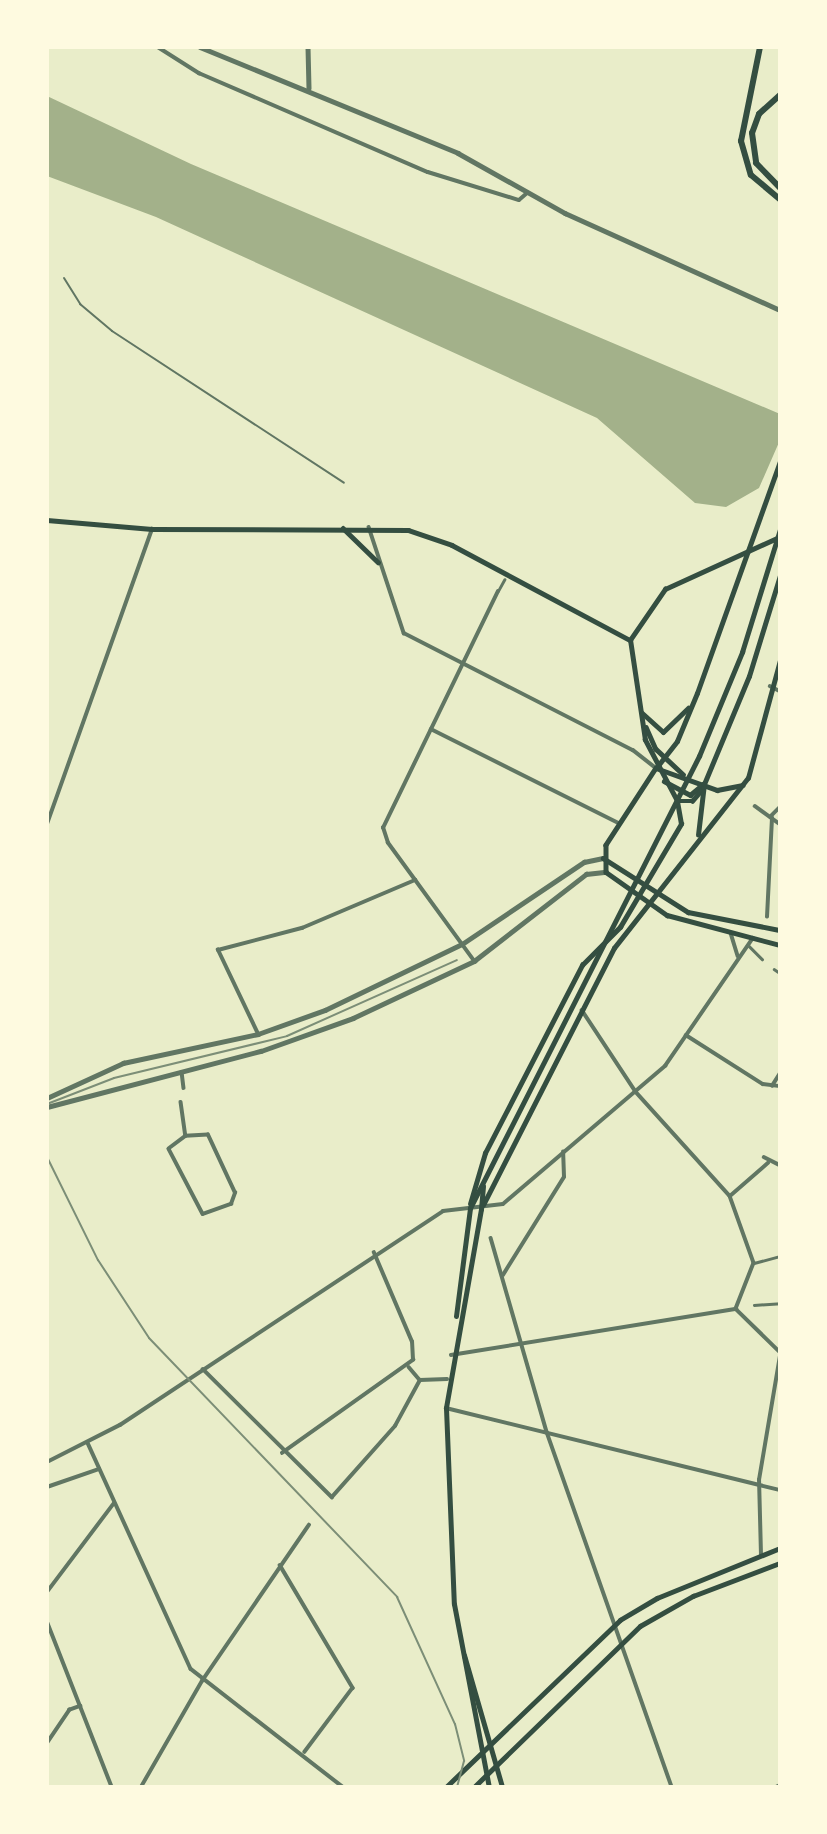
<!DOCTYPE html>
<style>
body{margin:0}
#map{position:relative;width:827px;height:1834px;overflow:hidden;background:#e9edc9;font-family:"IBM Plex Serif",serif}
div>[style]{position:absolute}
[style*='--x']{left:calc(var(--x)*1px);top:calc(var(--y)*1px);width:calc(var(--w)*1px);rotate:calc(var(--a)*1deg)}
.water>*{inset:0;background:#a3b18a}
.service>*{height:2px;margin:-1px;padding:0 1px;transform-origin:1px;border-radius:1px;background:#617663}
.pedestrian>*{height:2.5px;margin:-1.25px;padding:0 1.25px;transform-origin:1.25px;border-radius:1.25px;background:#617663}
.minor>*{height:3.5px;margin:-1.75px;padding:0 1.75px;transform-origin:1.75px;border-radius:1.75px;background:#617663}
.tertiary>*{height:4.5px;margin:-2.25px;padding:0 2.25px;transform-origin:2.25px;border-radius:2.25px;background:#617663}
.secondary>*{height:4.5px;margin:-2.25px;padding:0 2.25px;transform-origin:2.25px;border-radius:2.25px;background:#344e41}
.primary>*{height:5px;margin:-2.5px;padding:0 2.5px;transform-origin:2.5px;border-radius:2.5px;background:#344e41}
.trunk>*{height:5px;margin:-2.5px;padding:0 2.5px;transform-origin:2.5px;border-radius:2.5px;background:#344e41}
.motorway>*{height:6px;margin:-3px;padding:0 3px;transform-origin:3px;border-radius:3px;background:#344e41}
.tram>*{height:2px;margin:-1px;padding:0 1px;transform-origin:1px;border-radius:1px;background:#7c8e77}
span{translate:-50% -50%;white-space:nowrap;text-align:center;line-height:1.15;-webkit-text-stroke:7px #fefae0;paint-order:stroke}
.frame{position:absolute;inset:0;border:49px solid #fefae0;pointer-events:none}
</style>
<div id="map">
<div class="water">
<div style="clip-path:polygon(47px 96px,191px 164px,780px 414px,780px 440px,759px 488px,726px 507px,695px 503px,597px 418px,156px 217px,47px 176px)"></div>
</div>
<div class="service">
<div style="--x:64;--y:278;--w:31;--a:58"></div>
<div style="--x:80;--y:304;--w:42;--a:40.2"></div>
<div style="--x:112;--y:331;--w:277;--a:33.2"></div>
</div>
<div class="pedestrian">
<div style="--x:498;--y:591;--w:13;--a:-61"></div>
<div style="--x:748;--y:945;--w:20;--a:45"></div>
<div style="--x:774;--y:969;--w:7;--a:34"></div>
<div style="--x:754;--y:1263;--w:27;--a:-15"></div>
<div style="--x:754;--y:1305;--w:26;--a:-4"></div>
</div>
<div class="minor">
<div style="--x:158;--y:47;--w:49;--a:32.4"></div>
<div style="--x:199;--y:73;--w:249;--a:23.4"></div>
<div style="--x:428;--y:172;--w:95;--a:17.1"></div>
<div style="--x:519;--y:200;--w:11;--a:-41"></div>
<div style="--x:369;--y:527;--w:112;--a:71.7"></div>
<div style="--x:404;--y:633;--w:257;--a:27.1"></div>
<div style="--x:633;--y:750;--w:29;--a:38"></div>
<div style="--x:770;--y:686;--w:11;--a:27"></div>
<div style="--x:431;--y:729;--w:210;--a:26.6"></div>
<div style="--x:755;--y:806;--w:31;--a:36"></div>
<div style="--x:770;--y:817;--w:14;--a:-45"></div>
<div style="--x:47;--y:824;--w:313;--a:-70.4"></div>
<div style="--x:767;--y:917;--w:99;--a:-87.1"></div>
<div style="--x:731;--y:933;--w:24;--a:73"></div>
<div style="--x:474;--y:961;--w:146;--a:-126.1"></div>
<div style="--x:388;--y:843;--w:16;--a:-108"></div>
<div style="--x:383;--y:828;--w:263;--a:-64.1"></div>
<div style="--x:582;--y:1010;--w:98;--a:56.6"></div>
<div style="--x:636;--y:1092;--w:140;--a:47.9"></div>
<div style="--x:730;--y:1196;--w:71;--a:70.3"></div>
<div style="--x:754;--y:1263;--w:49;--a:111.4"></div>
<div style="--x:736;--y:1309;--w:62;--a:44.3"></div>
<div style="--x:258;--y:1034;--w:93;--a:-115.5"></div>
<div style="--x:218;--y:950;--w:87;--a:-14.7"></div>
<div style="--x:302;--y:928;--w:123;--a:-23"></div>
<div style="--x:686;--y:1035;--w:91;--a:32.5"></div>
<div style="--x:763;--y:1084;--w:17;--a:7"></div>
<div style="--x:182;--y:1072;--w:16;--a:83"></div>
<div style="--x:772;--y:1086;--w:15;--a:-58"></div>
<div style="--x:181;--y:1102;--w:34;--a:82"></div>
<div style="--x:186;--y:1136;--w:21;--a:143"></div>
<div style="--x:169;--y:1149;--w:73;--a:62.4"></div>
<div style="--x:203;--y:1214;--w:30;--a:-20"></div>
<div style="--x:231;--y:1204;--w:12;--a:-70"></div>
<div style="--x:235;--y:1193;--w:64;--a:-115"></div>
<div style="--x:208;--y:1135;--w:22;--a:177"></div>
<div style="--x:764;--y:1157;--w:18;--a:27"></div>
<div style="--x:730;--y:1196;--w:50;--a:-41"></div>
<div style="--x:491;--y:1238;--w:202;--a:73.9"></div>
<div style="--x:547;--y:1432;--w:376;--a:70.6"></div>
<div style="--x:503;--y:1275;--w:115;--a:-58.1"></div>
<div style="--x:564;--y:1177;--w:25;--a:-92"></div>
<div style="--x:451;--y:1355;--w:289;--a:-9.2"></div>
<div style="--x:409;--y:1367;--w:17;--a:50"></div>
<div style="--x:203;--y:1369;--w:182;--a:44.8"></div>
<div style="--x:332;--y:1497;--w:95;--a:-48.4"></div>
<div style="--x:395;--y:1426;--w:52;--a:-61.5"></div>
<div style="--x:420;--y:1380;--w:27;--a:-2"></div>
<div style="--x:446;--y:1408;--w:344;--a:13.8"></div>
<div style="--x:88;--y:1443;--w:248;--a:65.5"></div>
<div style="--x:191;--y:1669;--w:192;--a:37.8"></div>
<div style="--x:282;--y:1453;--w:161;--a:-35.4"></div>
<div style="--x:413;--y:1360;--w:18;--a:-93"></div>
<div style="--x:412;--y:1342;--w:97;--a:-113.1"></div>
<div style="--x:47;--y:1462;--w:82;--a:-26.9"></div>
<div style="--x:120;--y:1425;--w:387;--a:-33.5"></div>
<div style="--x:443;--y:1211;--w:60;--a:-6.7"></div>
<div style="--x:503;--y:1204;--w:213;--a:-40.4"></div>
<div style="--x:665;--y:1066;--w:155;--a:-55.5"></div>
<div style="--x:47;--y:1487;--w:55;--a:-19.1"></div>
<div style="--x:761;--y:1555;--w:75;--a:-91.5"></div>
<div style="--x:759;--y:1480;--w:126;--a:-80.4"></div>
<div style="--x:280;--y:1565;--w:143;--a:59.3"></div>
<div style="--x:353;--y:1688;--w:80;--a:126.9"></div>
<div style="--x:47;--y:1592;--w:111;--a:-53"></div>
<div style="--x:47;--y:1621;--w:178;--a:68.6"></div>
<div style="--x:47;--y:1743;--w:40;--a:-56"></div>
<div style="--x:69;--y:1710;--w:12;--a:-20"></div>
<div style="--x:141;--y:1787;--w:122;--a:-60.1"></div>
<div style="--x:202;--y:1681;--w:189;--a:-55.6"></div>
<div style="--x:776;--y:1787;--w:4;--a:-27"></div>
</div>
<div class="tertiary">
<div style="--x:200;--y:47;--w:279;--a:22.3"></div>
<div style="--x:458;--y:153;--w:123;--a:29.3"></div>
<div style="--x:565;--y:213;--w:236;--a:24.3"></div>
<div style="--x:308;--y:47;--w:41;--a:88.6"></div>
<div style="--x:47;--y:1098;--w:84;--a:-24.7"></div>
<div style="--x:123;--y:1063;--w:138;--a:-12.1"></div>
<div style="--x:258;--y:1034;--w:71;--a:-19.7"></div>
<div style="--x:325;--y:1010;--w:152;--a:-25.7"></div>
<div style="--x:462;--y:944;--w:147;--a:-33.9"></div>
<div style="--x:584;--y:862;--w:19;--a:-12"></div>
<div style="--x:47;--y:1107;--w:221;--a:-14.7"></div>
<div style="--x:261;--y:1051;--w:98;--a:-19.7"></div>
<div style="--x:353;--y:1018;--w:134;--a:-25.2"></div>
<div style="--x:474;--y:961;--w:142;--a:-37.8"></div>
<div style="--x:586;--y:874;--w:20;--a:-6"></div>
</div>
<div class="secondary">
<div style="--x:47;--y:520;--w:105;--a:4.9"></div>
<div style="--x:152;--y:529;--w:256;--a:0.2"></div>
<div style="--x:408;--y:530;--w:46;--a:18.8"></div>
<div style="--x:452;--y:545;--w:202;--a:28.1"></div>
<div style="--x:343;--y:528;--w:49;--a:44.2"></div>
<div style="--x:630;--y:640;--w:62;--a:-55.5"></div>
<div style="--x:665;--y:589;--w:125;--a:-24.5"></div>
<div style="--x:646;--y:727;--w:24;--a:66"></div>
<div style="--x:656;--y:749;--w:37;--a:43"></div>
<div style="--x:656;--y:768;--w:92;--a:123"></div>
<div style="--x:606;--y:845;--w:27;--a:90"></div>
<div style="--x:606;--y:872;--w:75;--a:35.2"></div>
<div style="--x:667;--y:915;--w:117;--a:14.9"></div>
<div style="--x:656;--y:768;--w:65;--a:19.8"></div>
<div style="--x:717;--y:790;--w:26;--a:-11"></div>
<div style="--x:664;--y:781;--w:30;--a:28"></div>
<div style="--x:690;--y:795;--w:17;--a:-40"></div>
<div style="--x:678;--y:801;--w:14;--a:0"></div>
<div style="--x:692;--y:801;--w:16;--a:-50"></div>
<div style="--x:698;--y:835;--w:51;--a:-83.3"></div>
<div style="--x:603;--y:858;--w:101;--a:32.4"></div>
<div style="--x:688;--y:912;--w:94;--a:11.1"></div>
<div style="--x:470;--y:1204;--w:53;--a:-73.6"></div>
<div style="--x:485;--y:1153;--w:212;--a:-62.7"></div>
<div style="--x:582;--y:965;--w:54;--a:-45"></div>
<div style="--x:620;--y:927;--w:120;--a:-59.4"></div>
<div style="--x:681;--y:824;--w:23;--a:-100"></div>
<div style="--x:677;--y:801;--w:69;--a:-117.7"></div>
<div style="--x:645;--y:740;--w:101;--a:-98.5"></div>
<div style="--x:483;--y:1205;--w:288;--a:-63"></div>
<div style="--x:614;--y:948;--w:216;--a:-51.8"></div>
<div style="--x:748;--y:778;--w:122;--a:-74.8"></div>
<div style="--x:446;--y:1787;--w:241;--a:-43.8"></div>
<div style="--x:620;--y:1620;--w:43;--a:-30.7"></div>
<div style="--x:657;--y:1598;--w:133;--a:-22.1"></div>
<div style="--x:474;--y:1787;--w:231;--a:-44.1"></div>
<div style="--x:640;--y:1626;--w:61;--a:-29.5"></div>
<div style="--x:693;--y:1596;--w:93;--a:-20.8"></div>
</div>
<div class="primary">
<div style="--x:481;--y:1209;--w:202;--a:100"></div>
<div style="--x:446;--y:1408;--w:196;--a:87.7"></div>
<div style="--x:454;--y:1604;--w:186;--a:79.2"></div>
<div style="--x:456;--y:1316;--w:109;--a:-82.6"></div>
<div style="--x:464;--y:1655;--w:137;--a:73.9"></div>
</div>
<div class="trunk">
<div style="--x:642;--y:713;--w:28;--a:42"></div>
<div style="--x:663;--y:732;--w:35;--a:-44"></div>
<div style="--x:656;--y:768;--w:34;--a:-52"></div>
<div style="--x:677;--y:741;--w:52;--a:-67.4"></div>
<div style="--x:697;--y:693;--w:246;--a:-70.3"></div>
<div style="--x:704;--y:784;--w:117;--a:-67.4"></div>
<div style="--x:749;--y:676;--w:106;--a:-72.9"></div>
<div style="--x:470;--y:1208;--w:507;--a:-63.13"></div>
<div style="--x:699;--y:756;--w:113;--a:-67.5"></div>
<div style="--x:742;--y:652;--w:129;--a:-72.8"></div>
<div style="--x:481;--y:1209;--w:23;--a:-85"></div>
</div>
<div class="motorway">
<div style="--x:760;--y:47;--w:96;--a:101.4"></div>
<div style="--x:741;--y:141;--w:35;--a:74"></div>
<div style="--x:751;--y:175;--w:38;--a:40"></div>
<div style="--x:780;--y:95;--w:28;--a:138"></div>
<div style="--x:759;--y:114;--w:20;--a:110"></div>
<div style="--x:752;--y:133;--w:30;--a:82"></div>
<div style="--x:756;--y:163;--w:35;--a:46"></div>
</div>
<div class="tram">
<div style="--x:47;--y:1104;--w:72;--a:-21.2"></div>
<div style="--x:114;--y:1078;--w:178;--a:-13.6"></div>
<div style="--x:287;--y:1036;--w:186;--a:-24.1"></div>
<div style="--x:47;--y:1157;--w:115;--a:63.7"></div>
<div style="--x:98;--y:1260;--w:93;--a:56.8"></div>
<div style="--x:149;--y:1338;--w:359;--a:46.2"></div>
<div style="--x:397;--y:1597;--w:140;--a:65.5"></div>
<div style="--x:455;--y:1724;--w:38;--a:76"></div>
<div style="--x:464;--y:1761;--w:27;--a:105"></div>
</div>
<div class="frame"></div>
</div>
